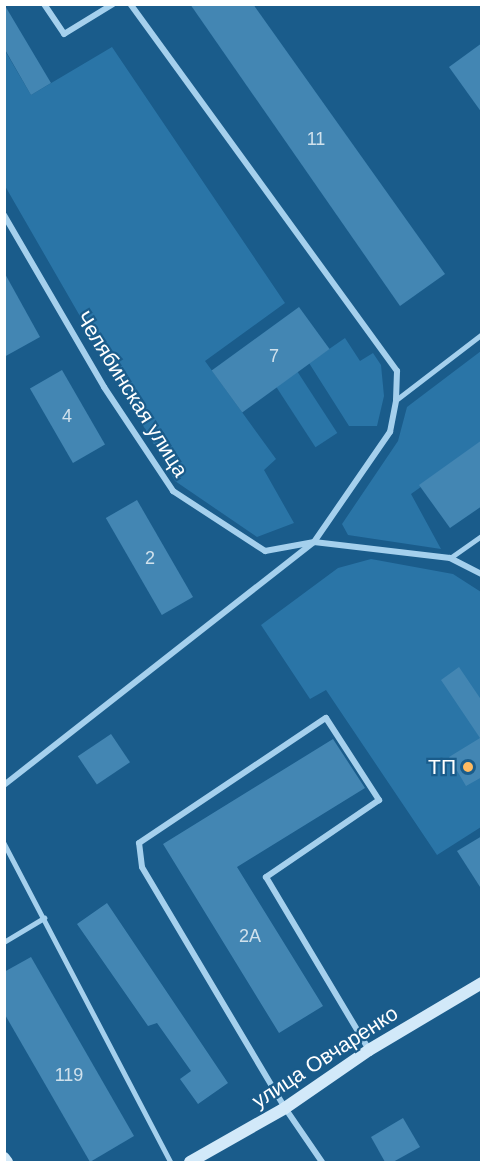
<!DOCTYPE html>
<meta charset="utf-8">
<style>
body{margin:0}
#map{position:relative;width:486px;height:1167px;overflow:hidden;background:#1a5c8b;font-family:Arial,sans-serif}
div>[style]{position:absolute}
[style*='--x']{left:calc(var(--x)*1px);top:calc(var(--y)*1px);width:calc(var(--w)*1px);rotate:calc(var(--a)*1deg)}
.green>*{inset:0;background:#2a75a7;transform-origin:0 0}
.building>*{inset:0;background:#4386b3;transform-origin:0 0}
.lane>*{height:4.5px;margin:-2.25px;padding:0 2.25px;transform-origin:2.25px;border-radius:2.25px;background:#a5d0ed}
.street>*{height:6px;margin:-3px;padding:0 3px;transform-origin:3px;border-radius:3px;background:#a5d0ed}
.secondary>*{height:12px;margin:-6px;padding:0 6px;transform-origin:6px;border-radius:6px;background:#d2e9f9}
.dots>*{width:16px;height:16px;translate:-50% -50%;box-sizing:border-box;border:3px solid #1a5c8b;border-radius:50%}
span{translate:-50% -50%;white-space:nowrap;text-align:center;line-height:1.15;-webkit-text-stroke:4.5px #1a5c8b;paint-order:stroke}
.number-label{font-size:18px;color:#d0e1ec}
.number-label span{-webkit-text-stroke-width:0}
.street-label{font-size:21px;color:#fff}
.poi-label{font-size:21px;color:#fff}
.right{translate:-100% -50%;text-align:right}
.frame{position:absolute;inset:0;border:6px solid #fff;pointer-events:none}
</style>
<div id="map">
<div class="green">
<div style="clip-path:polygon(112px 47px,285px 303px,205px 361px,276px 459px,264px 470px,294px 523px,257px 537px,175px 481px,5px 186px,4px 49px,31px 95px)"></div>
<div style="clip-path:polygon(345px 338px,360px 361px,373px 353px,381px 365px,384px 396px,377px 426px,349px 426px,309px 363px)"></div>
<div style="clip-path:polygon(481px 351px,481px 444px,411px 494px,441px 549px,348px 535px,342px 524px,398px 441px,407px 407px)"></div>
<div style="left:297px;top:371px;width:74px;height:26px;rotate:57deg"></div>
<div style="clip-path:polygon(371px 559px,453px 574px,481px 592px,481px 827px,437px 855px,326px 690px,310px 699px,261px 625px,338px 568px)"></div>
</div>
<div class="building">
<div style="clip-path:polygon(4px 4px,51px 83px,31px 95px,4px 48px)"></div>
<div style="clip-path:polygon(190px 4px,253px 4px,445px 274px,400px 306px)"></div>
<div style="clip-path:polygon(482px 43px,482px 113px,449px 67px)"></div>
<div style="clip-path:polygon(4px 272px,40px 337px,4px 357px)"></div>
<div style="left:299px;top:307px;width:52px;height:108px;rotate:54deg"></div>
<div style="left:62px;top:370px;width:86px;height:37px;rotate:60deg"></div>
<div style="clip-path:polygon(482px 440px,482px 506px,450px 528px,419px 485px)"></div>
<div style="left:137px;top:500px;width:112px;height:36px;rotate:60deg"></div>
<div style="clip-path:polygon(459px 667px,482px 701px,482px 777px,466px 786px,449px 757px,480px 738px,441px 680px)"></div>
<div style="left:111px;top:734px;width:34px;height:40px;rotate:56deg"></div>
<div style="clip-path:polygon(333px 739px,365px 788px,237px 867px,323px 1006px,279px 1033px,163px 844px)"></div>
<div style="clip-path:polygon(482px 836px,482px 890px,457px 851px)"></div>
<div style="clip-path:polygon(107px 903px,228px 1083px,198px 1104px,180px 1079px,191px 1071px,157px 1023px,148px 1026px,77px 924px)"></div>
<div style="clip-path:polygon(31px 957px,134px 1136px,90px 1162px,4px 1013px,4px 972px)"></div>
<div style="clip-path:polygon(403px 1118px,420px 1147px,393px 1162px,385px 1162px,371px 1137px)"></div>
</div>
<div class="lane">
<div style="--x:396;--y:400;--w:108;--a:-37.5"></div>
<div style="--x:450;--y:558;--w:39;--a:-35"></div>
<div style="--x:4;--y:843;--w:360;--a:62.4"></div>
<div style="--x:4;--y:942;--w:47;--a:-31"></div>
</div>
<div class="street">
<div style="--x:44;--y:4;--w:36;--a:56"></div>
<div style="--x:64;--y:34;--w:57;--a:-31.5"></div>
<div style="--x:4;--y:215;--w:199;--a:59.8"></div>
<div style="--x:104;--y:387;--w:125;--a:56.4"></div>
<div style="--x:173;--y:491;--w:110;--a:33.1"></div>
<div style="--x:265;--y:551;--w:50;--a:-10.4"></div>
<div style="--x:314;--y:542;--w:137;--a:6.7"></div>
<div style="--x:450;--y:558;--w:36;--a:27"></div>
<div style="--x:4;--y:785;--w:394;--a:-38.1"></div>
<div style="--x:314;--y:542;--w:134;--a:-55.4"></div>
<div style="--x:390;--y:432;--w:33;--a:-79"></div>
<div style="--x:396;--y:400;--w:29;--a:-88"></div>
<div style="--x:397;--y:371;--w:454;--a:-126"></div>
<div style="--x:322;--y:1162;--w:65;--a:-124.4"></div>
<div style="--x:285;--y:1108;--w:280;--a:-120.7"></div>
<div style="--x:142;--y:867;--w:24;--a:-97"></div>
<div style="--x:139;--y:843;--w:225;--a:-33.8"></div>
<div style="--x:326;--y:718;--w:98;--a:57.1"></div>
<div style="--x:379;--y:800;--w:137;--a:145.7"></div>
<div style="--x:266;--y:877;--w:201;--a:59.2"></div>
</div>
<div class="secondary">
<div style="--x:4;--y:1158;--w:5;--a:53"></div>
<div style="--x:190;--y:1162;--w:109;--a:-29.6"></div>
<div style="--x:285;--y:1108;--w:102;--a:-34.6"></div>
<div style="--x:369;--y:1050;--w:131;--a:-30.7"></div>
</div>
<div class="dots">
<div style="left:468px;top:767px;background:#ffba61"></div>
</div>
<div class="number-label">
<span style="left:316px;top:139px">11</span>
<span style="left:274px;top:356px">7</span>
<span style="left:67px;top:416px">4</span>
<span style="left:150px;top:558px">2</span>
<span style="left:250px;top:936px">2А</span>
<span style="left:69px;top:1075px">119</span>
</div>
<div class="street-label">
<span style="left:132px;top:394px;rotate:58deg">Челябинская улица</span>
<span style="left:325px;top:1057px;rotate:-33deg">улица Овчаренко</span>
</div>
<div class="poi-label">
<span class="right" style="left:456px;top:767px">ТП</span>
</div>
<div class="frame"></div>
</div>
